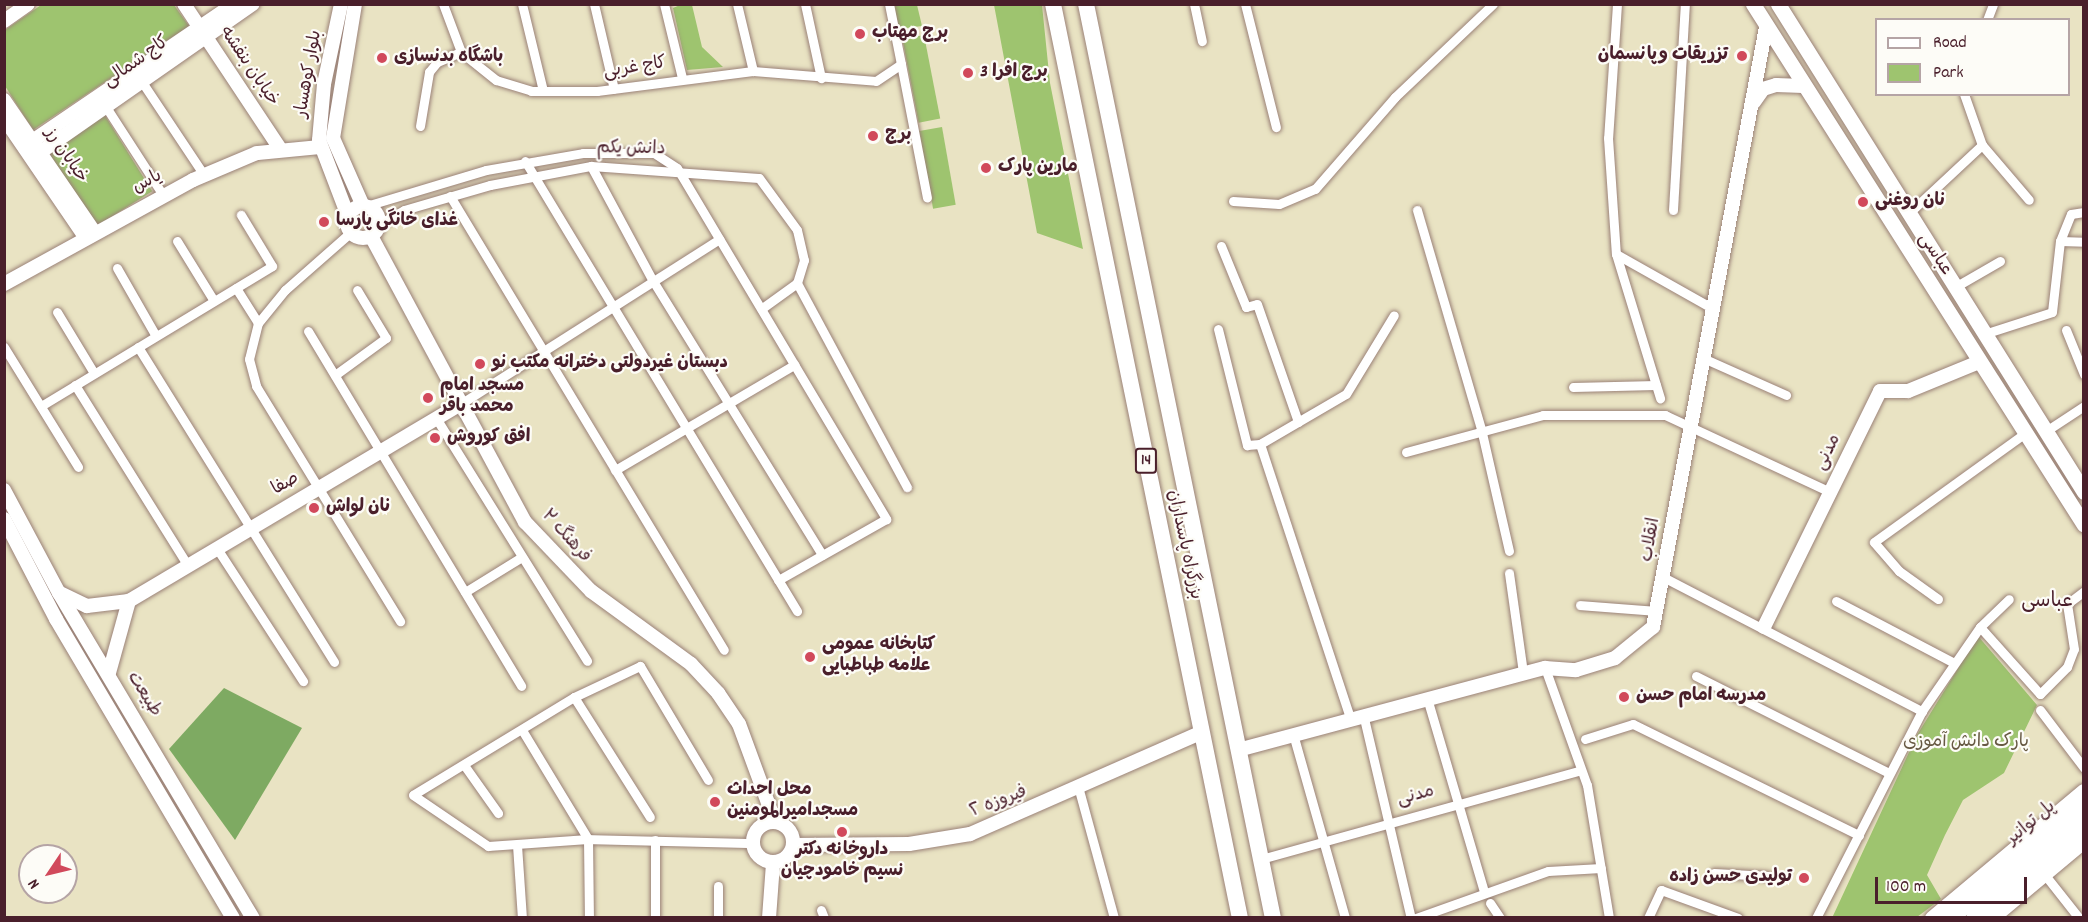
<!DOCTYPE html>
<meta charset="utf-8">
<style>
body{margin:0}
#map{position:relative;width:2088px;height:922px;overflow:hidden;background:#e9e3c3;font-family:Dekko,"Playpen Sans Arabic",sans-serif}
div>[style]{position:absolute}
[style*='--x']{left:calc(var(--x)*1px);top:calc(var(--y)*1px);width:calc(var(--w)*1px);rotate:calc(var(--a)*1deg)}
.green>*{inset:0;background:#9ec46f;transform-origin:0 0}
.forest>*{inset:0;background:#7eaa62}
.roads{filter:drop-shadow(0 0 2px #9a8177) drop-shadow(0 0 2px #9a8177)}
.street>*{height:9px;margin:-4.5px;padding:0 4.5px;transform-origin:4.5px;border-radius:4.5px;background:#fff}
.secondary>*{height:14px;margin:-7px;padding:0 7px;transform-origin:7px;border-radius:7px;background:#fff}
.secondary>.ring{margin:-7px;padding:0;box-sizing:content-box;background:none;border:14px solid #fff;border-radius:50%}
.primary>*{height:15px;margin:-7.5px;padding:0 7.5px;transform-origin:7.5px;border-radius:7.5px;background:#fff}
.highway>*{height:16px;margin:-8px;padding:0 8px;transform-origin:8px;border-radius:8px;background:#fff}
.dots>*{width:16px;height:16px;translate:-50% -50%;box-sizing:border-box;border:3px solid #fdfcf7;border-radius:50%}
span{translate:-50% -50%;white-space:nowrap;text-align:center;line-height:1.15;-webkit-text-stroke:4.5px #fdfcf7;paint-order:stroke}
.shield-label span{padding:2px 4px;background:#fdfcf7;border:2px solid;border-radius:4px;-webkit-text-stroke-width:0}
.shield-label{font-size:16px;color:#4a1f2b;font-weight:700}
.poi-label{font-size:18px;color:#4a1f2b;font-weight:700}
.left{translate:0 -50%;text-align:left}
.right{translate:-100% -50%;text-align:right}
.street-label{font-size:18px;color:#4a1f2b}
.park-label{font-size:18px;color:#675943}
.neighbourhood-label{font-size:20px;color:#4a1f2b}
.frame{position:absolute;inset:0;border:6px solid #4a1f2b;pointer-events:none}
.legend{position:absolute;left:1875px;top:18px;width:195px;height:78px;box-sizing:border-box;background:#fdfcf7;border:2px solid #b5a4a5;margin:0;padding:8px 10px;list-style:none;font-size:18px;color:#4a1f2b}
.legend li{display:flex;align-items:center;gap:12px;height:30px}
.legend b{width:30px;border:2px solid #b5a4a5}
.north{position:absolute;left:18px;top:844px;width:60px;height:60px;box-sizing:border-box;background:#fdfcf7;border:2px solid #b5a4a5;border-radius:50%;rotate:235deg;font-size:16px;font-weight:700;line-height:24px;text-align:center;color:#4a1f2b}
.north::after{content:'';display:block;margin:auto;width:21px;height:27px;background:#d1495b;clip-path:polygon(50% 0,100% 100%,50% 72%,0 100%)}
.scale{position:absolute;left:1875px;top:877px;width:152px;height:27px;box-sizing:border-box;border:3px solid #4a1f2b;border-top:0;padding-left:8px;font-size:18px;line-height:21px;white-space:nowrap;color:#4a1f2b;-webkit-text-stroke:4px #fdfcf7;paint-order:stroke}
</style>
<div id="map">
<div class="green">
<div style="clip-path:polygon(41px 5px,174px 5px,189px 26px,33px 130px,5px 86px,5px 30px)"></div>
<div style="clip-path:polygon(680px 5px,692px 5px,702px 47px,723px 67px,687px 70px,673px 8px)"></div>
<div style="clip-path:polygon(894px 5px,917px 5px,922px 26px,899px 29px)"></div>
<div style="clip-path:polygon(994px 5px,1042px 5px,1050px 83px,1083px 249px,1037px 233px)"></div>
<div style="left:924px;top:35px;width:85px;height:22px;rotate:79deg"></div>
<div style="left:104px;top:114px;width:91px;height:68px;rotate:58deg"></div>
<div style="left:942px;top:127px;width:79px;height:23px;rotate:80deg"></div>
<div style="clip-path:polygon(1978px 636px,2037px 705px,2004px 773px,1963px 800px,1945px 835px,1927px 875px,1941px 899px,1917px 917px,1832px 918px,1917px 735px)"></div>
</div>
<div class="forest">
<div style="clip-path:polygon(224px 688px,302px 728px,235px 840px,169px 749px)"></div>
</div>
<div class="roads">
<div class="street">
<div style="--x:443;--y:4;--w:51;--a:69.4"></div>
<div style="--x:461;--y:52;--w:45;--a:38.7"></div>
<div style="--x:496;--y:80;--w:37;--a:17"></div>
<div style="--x:531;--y:91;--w:66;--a:0"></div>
<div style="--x:597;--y:91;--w:157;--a:-7.3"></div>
<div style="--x:753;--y:71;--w:123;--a:4.6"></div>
<div style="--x:876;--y:81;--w:30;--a:-34"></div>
<div style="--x:901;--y:64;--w:61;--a:-101.3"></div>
<div style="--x:522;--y:4;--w:89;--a:76.4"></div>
<div style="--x:594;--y:4;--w:87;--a:76.8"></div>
<div style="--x:664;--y:4;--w:76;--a:76.3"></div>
<div style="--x:737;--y:4;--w:69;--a:76.6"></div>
<div style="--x:805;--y:4;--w:76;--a:77.8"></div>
<div style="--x:1194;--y:4;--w:38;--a:78"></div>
<div style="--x:1245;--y:4;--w:127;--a:75.9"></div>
<div style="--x:1617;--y:4;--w:134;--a:93.8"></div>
<div style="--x:1608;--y:138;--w:116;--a:86.1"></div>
<div style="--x:1616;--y:254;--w:110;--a:29.4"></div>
<div style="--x:1987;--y:20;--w:17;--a:-69"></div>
<div style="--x:901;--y:64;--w:136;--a:79"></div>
<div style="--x:142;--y:82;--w:112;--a:56.3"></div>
<div style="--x:1964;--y:94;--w:54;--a:70.6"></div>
<div style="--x:1982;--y:145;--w:72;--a:49.5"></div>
<div style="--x:106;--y:107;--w:105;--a:57.1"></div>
<div style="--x:420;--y:126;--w:55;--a:-80.5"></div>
<div style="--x:429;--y:72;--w:13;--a:-51"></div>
<div style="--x:437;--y:62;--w:26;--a:-23"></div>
<div style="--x:525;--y:161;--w:526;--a:58.85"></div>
<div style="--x:591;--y:166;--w:131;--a:61.7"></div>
<div style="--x:653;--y:281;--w:322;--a:58.3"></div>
<div style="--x:450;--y:196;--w:530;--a:58.89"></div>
<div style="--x:1233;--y:201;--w:46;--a:3.7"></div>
<div style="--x:1279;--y:204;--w:39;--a:-23"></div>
<div style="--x:1315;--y:189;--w:122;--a:-49"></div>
<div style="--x:1395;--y:97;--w:135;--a:-43.5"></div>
<div style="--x:366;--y:206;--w:125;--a:-16.7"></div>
<div style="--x:486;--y:170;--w:98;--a:-9.9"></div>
<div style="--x:583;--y:153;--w:71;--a:0"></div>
<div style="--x:654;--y:153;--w:27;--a:33"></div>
<div style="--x:677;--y:168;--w:409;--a:59.2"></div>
<div style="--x:886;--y:519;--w:124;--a:150.5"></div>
<div style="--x:1417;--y:210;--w:232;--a:73.7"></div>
<div style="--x:1482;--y:433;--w:121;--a:77.1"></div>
<div style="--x:1673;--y:210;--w:206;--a:-86.7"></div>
<div style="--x:1909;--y:213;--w:100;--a:-43"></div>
<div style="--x:379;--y:224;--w:29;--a:-29"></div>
<div style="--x:404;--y:210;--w:90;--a:-16.2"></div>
<div style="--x:490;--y:185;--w:103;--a:-10.7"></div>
<div style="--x:591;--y:166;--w:168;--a:4.1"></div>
<div style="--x:759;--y:178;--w:64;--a:53.8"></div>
<div style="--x:797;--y:230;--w:31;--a:77"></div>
<div style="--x:804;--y:260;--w:24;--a:107"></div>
<div style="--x:797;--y:283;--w:44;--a:144.2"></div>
<div style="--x:351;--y:232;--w:88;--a:138.7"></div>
<div style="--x:285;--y:290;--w:43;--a:129.3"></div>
<div style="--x:258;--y:323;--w:37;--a:104"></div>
<div style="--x:249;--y:359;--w:28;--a:75"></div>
<div style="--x:256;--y:386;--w:276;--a:58.5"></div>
<div style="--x:177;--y:241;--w:70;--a:58.3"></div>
<div style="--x:2060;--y:241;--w:24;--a:2"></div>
<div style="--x:1221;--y:246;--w:66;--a:67.7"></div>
<div style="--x:1246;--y:307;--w:11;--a:-15"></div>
<div style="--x:1257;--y:304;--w:125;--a:70.8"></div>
<div style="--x:1616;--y:254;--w:151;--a:73"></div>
<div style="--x:117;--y:268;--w:78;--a:60.2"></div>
<div style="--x:797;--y:283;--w:232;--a:61.7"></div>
<div style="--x:1955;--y:287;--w:52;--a:-30"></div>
<div style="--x:236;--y:288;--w:41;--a:57.8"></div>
<div style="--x:57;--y:312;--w:71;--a:58.8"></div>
<div style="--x:1218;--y:329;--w:120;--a:76"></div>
<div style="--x:1247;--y:445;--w:13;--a:-4"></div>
<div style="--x:1260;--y:444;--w:99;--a:-30.2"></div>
<div style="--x:1346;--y:394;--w:92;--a:-58.7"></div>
<div style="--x:2066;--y:330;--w:48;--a:67.8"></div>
<div style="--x:308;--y:331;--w:414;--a:59"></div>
<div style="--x:1984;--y:334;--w:71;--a:-17.9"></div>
<div style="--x:2052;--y:312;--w:71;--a:-83.6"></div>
<div style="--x:2060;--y:241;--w:29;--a:-68"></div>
<div style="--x:2071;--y:214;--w:13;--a:-9"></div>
<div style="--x:4;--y:347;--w:141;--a:58.3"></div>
<div style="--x:138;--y:347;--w:371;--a:58.1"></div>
<div style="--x:1703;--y:358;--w:91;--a:24"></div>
<div style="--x:335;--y:375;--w:63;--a:-36"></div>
<div style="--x:386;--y:338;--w:56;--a:-121.1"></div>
<div style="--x:75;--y:385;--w:211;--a:58"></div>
<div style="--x:1573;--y:387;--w:83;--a:-1.4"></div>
<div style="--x:462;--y:403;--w:305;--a:-32.5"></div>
<div style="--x:41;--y:406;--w:270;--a:-31.2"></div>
<div style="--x:272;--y:266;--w:60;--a:-121.3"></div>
<div style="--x:436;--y:418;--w:286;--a:58.1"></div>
<div style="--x:2046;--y:431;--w:45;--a:-33.3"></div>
<div style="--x:1260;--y:444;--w:287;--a:71.8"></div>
<div style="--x:1406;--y:452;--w:142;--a:-15.1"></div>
<div style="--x:1543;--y:415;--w:122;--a:0"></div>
<div style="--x:1665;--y:415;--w:182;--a:25"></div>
<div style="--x:615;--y:470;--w:208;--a:-30.4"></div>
<div style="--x:216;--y:547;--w:160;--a:57"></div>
<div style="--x:1509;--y:573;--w:101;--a:82"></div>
<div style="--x:1663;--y:577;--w:292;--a:27.4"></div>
<div style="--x:465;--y:592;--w:65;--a:-31.7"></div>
<div style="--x:1938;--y:599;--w:48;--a:-144.3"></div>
<div style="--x:1899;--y:571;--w:38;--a:-131"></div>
<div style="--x:1874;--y:542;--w:186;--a:-35.8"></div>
<div style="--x:1836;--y:601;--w:133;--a:27.7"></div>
<div style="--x:1580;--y:605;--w:76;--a:4.5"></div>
<div style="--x:1980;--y:627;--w:90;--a:48.2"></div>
<div style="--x:2040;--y:694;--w:38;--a:-45"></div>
<div style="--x:2067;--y:667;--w:19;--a:-69"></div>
<div style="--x:2074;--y:649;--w:46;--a:-98.8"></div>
<div style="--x:2067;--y:604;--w:21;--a:-37"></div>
<div style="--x:1545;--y:668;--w:124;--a:70.3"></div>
<div style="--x:1587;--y:785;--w:135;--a:80.6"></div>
<div style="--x:1696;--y:676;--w:216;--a:26.7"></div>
<div style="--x:574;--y:697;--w:142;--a:57.7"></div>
<div style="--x:1427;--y:698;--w:202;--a:73.6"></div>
<div style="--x:2040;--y:710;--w:73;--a:52.8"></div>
<div style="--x:1363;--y:714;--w:210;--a:76.8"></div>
<div style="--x:522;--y:730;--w:127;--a:58.8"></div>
<div style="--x:588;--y:839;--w:79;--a:89.3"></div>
<div style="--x:1293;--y:734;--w:191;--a:74.2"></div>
<div style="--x:1585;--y:739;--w:50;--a:-17.4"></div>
<div style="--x:1633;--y:724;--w:252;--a:26.2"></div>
<div style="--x:464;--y:765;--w:59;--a:54.7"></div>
<div style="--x:708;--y:780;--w:133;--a:-120.8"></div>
<div style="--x:640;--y:666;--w:73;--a:154.8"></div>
<div style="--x:574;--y:697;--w:188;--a:148.7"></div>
<div style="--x:413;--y:795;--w:91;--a:34.2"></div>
<div style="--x:488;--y:846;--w:100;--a:-4"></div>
<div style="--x:588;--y:839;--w:165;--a:1.4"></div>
<div style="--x:1079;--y:790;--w:133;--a:74.7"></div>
<div style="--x:517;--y:845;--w:73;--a:86.1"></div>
<div style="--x:1261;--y:859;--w:332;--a:-15.5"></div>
<div style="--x:1714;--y:873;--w:54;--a:3.2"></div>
<div style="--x:2045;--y:875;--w:55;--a:51.7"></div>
<div style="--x:718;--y:886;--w:32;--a:90"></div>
<div style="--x:1490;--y:903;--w:18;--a:56"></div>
<div style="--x:821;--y:910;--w:9;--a:69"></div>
<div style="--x:655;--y:918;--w:78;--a:-90"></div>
<div style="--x:1416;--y:918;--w:140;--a:-19.6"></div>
<div style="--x:1548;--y:871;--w:53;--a:-3.2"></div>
<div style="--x:1648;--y:918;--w:31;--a:-65"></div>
<div style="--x:1661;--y:890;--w:82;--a:20"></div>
<div style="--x:1816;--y:918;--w:233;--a:-62.9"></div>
<div style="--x:1922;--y:711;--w:102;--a:-55.4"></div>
<div style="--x:1980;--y:627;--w:40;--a:-44"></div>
</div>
<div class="secondary">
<div style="--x:184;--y:4;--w:175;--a:56.4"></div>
<div style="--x:341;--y:4;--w:82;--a:102"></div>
<div style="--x:324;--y:84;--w:56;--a:95.1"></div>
<div style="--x:319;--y:140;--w:81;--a:69.1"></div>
<div style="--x:355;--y:4;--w:136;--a:99.3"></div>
<div style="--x:333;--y:138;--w:74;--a:66.2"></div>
<div style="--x:4;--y:21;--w:29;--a:-35"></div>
<div style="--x:4;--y:100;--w:161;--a:55.6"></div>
<div style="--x:1754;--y:102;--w:16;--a:-55"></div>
<div style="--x:1763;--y:89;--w:14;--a:-17"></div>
<div style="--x:1776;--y:85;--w:27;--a:2"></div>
<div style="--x:4;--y:118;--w:145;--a:55.7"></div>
<div style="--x:25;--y:146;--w:253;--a:-34.2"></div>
<div style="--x:32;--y:158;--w:269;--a:-34.9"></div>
<div class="ring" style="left:347px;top:206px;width:18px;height:18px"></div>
<div style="--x:371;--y:236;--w:325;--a:61.7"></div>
<div style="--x:525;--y:522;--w:95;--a:46.3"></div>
<div style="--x:591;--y:591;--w:124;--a:36.1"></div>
<div style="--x:691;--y:664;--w:40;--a:47"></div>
<div style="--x:718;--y:693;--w:37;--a:56"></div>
<div style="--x:739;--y:724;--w:104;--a:69.8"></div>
<div style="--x:4;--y:284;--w:216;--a:-28.8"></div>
<div style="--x:193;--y:180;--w:69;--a:-22.9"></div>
<div style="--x:257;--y:153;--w:64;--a:-5.4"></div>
<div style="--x:4;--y:490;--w:117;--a:61.9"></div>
<div style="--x:59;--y:593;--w:378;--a:59.2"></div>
<div style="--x:4;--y:519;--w:113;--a:62.5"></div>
<div style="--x:56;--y:619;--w:347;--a:59.4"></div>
<div style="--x:60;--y:593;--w:30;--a:26"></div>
<div style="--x:87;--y:606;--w:42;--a:-6.8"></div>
<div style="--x:129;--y:601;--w:387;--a:-30.7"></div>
<div style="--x:1764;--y:627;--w:263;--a:-63.8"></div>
<div style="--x:1880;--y:391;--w:28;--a:0"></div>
<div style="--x:1908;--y:391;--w:77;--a:-22.2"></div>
<div style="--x:109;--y:673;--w:75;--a:-74.5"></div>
<div style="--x:1238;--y:750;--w:318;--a:-15"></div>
<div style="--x:1545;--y:668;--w:31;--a:4"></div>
<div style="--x:1576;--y:670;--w:41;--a:-17.1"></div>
<div style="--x:1615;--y:658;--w:49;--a:-39.2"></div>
<div style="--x:1653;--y:627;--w:611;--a:-79.33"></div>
<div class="ring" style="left:753px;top:822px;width:26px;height:26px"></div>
<div style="--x:793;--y:845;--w:116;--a:-0.5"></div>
<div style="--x:909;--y:844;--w:62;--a:-9.3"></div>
<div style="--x:970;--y:834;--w:253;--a:-23.7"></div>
<div style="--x:769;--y:918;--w:55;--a:-85.8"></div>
<div style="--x:1932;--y:918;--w:198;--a:-39.9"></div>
<div style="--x:1993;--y:918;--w:119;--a:-39.9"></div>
</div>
<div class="primary">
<div style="--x:1753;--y:4;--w:617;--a:57.57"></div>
<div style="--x:1778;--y:4;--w:576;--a:57.91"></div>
</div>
<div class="highway">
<div style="--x:1053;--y:4;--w:933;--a:78.44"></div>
<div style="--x:1086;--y:4;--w:933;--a:78.44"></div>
<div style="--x:1951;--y:918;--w:174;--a:-40.1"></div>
<div style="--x:1974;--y:918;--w:144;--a:-40.2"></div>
</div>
</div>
<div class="dots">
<div style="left:860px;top:34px;background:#d1495b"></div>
<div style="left:1742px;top:56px;background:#d1495b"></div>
<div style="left:382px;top:58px;background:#d1495b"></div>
<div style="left:968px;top:73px;background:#d1495b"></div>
<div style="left:873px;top:136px;background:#d1495b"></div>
<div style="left:986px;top:168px;background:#d1495b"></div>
<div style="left:1863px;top:202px;background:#d1495b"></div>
<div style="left:324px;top:222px;background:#d1495b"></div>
<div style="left:480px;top:364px;background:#d1495b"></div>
<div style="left:428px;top:398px;background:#d1495b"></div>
<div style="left:435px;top:438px;background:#d1495b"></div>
<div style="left:314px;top:508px;background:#d1495b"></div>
<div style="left:810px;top:657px;background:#d1495b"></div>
<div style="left:1624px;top:697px;background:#d1495b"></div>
<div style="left:715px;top:802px;background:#d1495b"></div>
<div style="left:842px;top:832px;background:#d1495b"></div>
<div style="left:1804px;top:878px;background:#d1495b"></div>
</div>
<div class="shield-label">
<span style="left:1146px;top:461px">14</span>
</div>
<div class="poi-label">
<span class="left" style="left:872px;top:34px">برج مهتاب</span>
<span class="right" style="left:1728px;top:56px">تزریقات وپانسمان</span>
<span class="left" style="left:394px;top:58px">باشگاه بدنسازی</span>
<span class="left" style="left:980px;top:73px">برج افرا 3</span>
<span class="left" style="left:885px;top:136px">برج</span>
<span class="left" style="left:998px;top:168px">مارین پارک</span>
<span class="left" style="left:1875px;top:202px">نان روغنی</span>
<span class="left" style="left:336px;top:222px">غذای خانگی پارسا</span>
<span class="left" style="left:492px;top:364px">دبستان غیردولتی دخترانه مکتب نو</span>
<span class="left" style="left:440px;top:398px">مسجد امام<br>محمد باقر</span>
<span class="left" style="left:447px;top:438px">افق کوروش</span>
<span class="left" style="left:326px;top:508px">نان لواش</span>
<span class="left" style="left:822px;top:657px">کتابخانه عمومی<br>علامه طباطبایی</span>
<span class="left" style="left:1636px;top:697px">مدرسه امام حسن</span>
<span class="left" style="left:727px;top:802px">محل احداث<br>مسجدامیرالمومنین</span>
<span style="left:842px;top:862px">داروخانه دکتر<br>نسیم خامودچیان</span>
<span class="right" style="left:1792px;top:878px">تولیدی حسن زاده</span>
</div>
<div class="street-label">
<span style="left:137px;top:63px;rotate:-35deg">کاج شمالی</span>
<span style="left:248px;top:67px;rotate:56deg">خیابان بنفشه</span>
<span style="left:635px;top:69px;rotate:-9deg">کاج غربی</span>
<span style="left:310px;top:74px;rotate:-80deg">بلوار کوهسار</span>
<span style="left:631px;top:150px;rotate:1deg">دانش یکم</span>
<span style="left:65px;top:156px;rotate:56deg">خیابان رز</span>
<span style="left:148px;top:183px;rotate:-28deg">یاس</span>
<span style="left:1934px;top:255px;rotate:57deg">عباسى</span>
<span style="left:1829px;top:453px;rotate:-64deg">مدنی</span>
<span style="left:286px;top:485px;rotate:-30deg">صفا</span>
<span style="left:565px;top:537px;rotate:48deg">فرهنگ ۲</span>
<span style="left:1652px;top:540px;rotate:-80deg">انقلاب</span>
<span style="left:1183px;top:545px;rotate:78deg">بزرگراه پاسداران</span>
<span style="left:143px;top:695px;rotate:58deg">طبیعت</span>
<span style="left:1416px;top:797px;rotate:-15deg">مدنی</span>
<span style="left:999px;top:803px;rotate:-21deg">فیروزه ٢</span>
<span style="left:2032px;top:824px;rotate:-40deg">پل توانیر</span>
</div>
<div class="park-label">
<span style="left:1966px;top:743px">پارک دانش آموزی</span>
</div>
<div class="neighbourhood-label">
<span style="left:2047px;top:602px">عباسی</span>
</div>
<div class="frame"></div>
<ul class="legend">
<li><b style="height:8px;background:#fff"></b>Road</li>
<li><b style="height:16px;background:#9ec46f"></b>Park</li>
</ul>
<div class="north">N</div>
<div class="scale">100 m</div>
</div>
